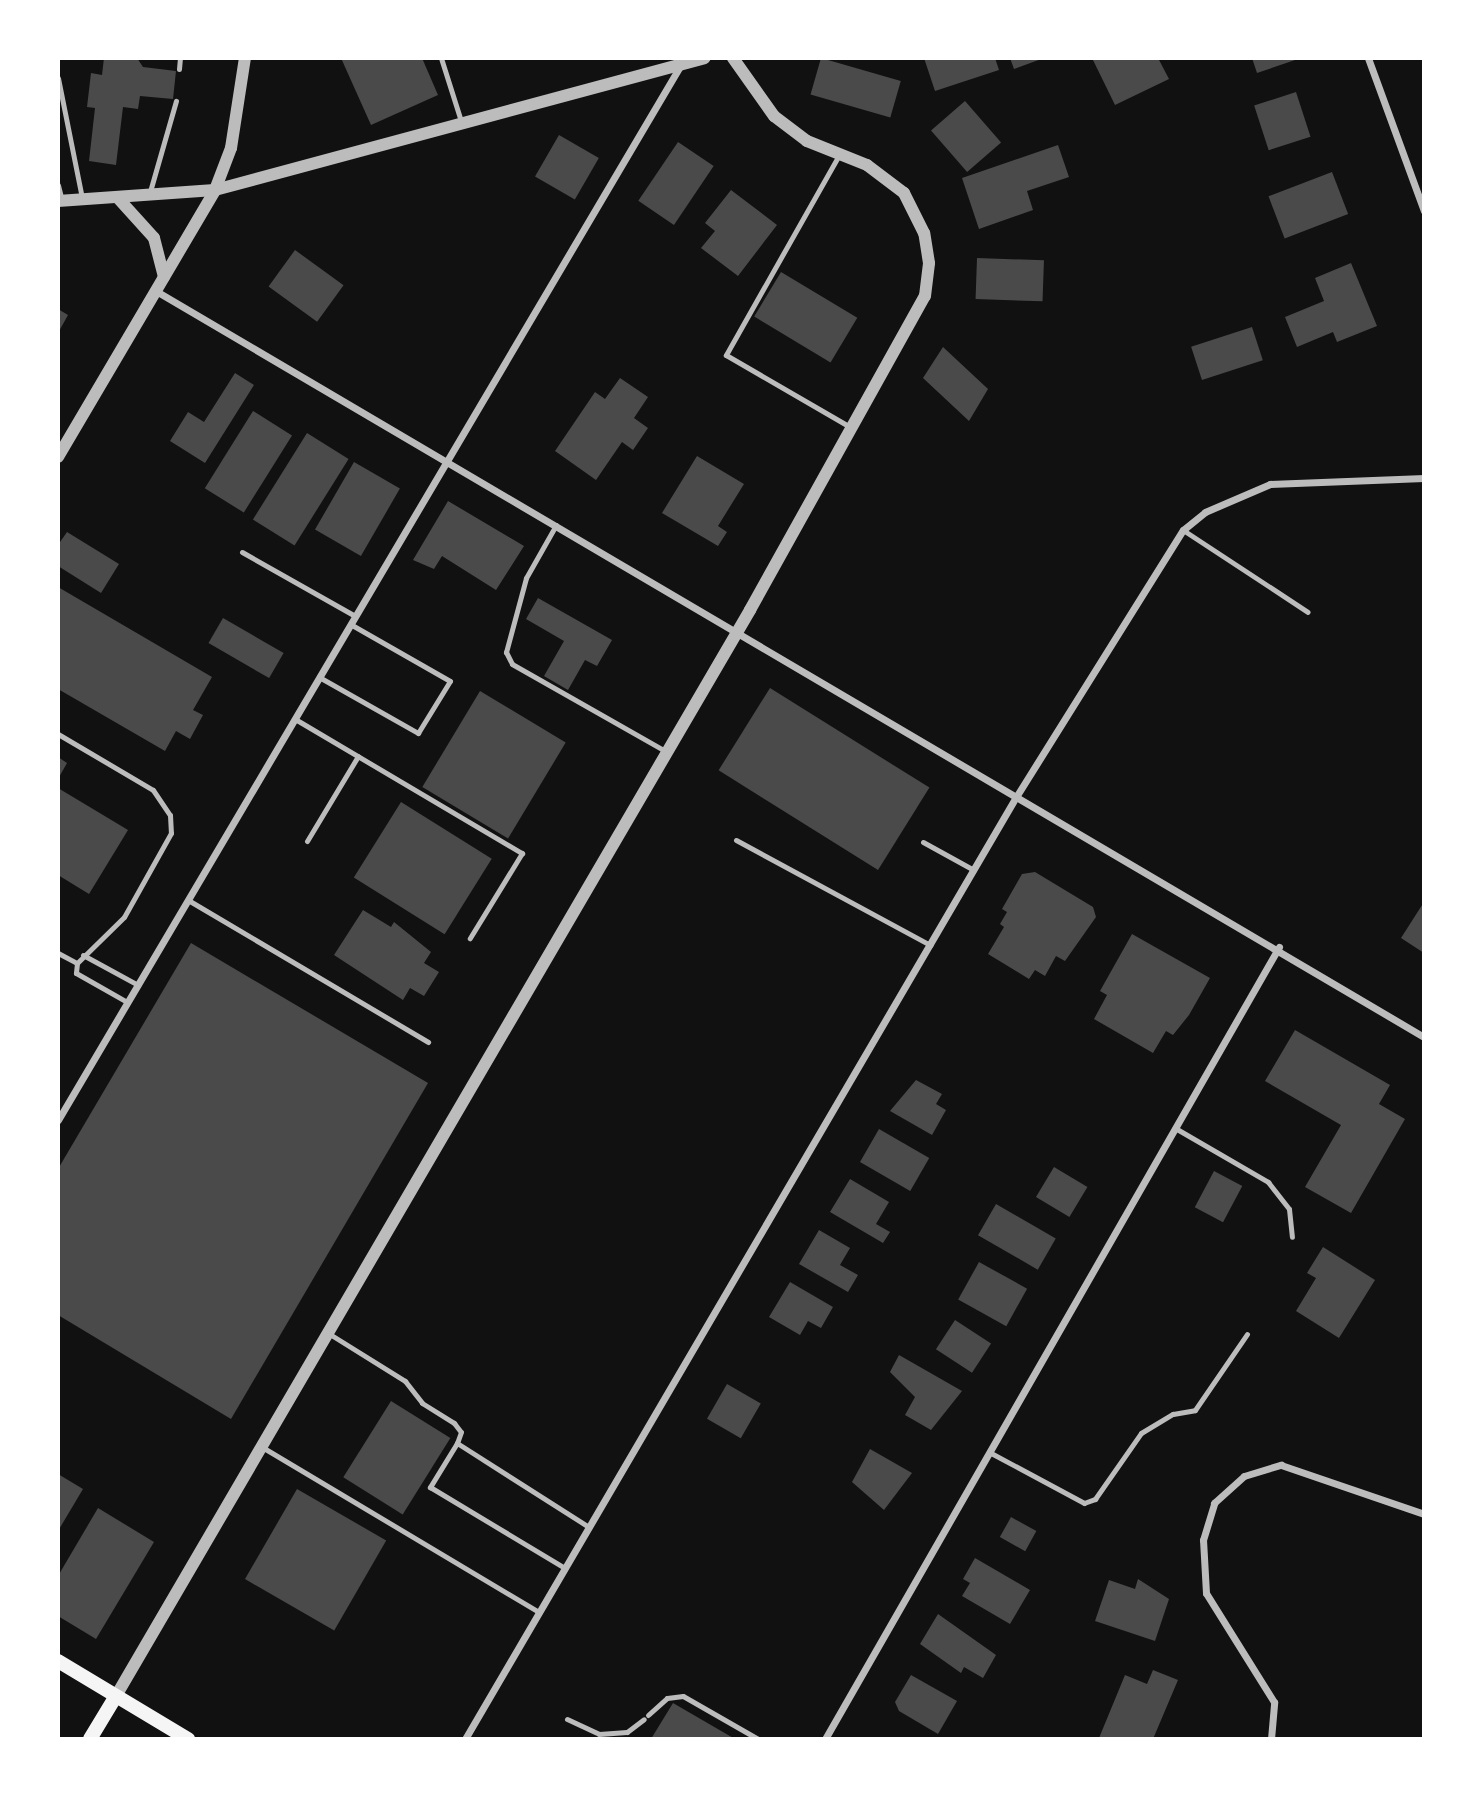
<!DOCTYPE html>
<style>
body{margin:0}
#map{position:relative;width:1482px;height:1797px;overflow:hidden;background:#111;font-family:"Archivo Narrow",sans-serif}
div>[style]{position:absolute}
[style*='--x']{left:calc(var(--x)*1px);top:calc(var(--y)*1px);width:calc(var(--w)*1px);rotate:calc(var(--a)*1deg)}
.building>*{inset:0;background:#4a4a4a;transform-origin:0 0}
.service>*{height:5px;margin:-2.5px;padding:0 2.5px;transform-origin:2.5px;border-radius:2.5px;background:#bcbcbc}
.minor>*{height:7px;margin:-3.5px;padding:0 3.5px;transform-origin:3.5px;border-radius:3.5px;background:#bcbcbc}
.tertiary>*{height:12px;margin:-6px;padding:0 6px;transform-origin:6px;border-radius:6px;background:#bcbcbc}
.secondary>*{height:14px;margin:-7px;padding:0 7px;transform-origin:7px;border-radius:7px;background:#f5f5f5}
span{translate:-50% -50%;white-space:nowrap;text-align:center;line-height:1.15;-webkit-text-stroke:5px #fff;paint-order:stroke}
.frame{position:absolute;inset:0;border:60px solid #fff;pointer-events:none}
</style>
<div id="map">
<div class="building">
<div style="clip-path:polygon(104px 58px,137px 58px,143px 67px,176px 71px,173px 99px,140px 96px,138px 109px,123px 107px,116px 165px,89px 161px,95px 108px,87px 107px,91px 73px,102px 75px)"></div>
<div style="clip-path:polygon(341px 58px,422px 58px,438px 95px,371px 125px)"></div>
<div style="left:821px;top:58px;width:83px;height:38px;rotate:16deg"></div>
<div style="clip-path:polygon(924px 58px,995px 58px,999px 70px,935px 91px)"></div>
<div style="clip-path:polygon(1010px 58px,1044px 58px,1014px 69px)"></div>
<div style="clip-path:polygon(1092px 58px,1158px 58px,1169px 79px,1115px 105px)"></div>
<div style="clip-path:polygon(1252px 58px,1301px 58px,1257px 73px)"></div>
<div style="left:1296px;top:92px;width:47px;height:44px;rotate:72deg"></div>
<div style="left:965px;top:101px;width:55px;height:45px;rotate:49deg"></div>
<div style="left:559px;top:135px;width:46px;height:48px;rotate:30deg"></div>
<div style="left:678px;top:142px;width:43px;height:71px;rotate:34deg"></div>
<div style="clip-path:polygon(1058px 145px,1069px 177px,1027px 191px,1033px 210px,979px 229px,962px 178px)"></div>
<div style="left:1332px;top:172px;width:45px;height:68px;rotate:69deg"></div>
<div style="clip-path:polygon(731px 190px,777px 225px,738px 276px,701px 248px,715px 231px,705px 223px)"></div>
<div style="left:295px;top:250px;width:60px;height:45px;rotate:36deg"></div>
<div style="left:977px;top:258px;width:67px;height:41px;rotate:2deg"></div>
<div style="clip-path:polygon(1351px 263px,1377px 326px,1337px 342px,1333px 332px,1297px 347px,1285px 317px,1324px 301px,1315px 278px)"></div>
<div style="left:781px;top:272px;width:89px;height:52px;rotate:31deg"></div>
<div style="clip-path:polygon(58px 309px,68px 315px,58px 333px)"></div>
<div style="left:1252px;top:327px;width:35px;height:64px;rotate:72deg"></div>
<div style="clip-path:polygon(943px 347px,988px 389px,969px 421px,923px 378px)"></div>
<div style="clip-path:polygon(235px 373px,254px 385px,205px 463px,170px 441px,188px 412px,204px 422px)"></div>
<div style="clip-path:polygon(620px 378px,648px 397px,634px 418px,648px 428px,633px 450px,622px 442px,596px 480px,555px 451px,595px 392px,605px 399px)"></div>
<div style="left:253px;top:411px;width:46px;height:91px;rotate:32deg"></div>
<div style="left:307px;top:433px;width:49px;height:102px;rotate:32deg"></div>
<div style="clip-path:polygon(697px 456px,744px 484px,718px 526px,727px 532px,718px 546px,662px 513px)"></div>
<div style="left:354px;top:462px;width:53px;height:78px;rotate:30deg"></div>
<div style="clip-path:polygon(448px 501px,524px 546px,496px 590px,442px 556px,434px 569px,413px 560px)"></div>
<div style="clip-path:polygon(67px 532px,119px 564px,101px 593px,58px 566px,58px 545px)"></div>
<div style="clip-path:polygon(58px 587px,212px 677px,193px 710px,203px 715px,190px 739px,176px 731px,165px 751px,58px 689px)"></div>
<div style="clip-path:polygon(538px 598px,612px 640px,597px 666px,585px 660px,568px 690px,544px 676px,564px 641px,526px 619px)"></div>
<div style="left:223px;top:618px;width:70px;height:29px;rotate:30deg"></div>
<div style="left:770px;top:688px;width:188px;height:97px;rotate:32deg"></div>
<div style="left:480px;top:691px;width:100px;height:112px;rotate:31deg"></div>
<div style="clip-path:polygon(58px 757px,67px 763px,58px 779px)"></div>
<div style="clip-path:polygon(58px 788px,128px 830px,89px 894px,58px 875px)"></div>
<div style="left:401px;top:802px;width:107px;height:89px;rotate:32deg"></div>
<div style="clip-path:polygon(1035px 872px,1093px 907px,1096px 917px,1065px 961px,1056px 956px,1045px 976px,1035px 970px,1029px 979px,988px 954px,1004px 927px,1000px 924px,1007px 912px,1002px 909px,1022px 874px)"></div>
<div style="clip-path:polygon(1424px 902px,1424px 953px,1401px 938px)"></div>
<div style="clip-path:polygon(363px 910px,391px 927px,394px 922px,431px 952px,424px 963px,439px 972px,424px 996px,410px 988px,403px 1000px,334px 955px)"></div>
<div style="clip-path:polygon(1132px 934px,1210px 978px,1189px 1015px,1173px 1035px,1166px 1031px,1153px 1053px,1094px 1019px,1107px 995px,1100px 991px)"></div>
<div style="clip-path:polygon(191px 943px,428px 1083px,231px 1419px,58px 1315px,58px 1169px)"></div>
<div style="clip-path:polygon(1295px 1030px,1390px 1085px,1379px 1104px,1405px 1119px,1351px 1213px,1305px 1187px,1341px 1125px,1265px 1081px)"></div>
<div style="clip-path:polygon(916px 1080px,942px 1094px,936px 1104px,946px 1110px,932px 1135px,890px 1111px)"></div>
<div style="left:879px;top:1129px;width:58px;height:38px;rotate:30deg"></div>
<div style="left:1054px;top:1167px;width:39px;height:35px;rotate:31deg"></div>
<div style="left:1214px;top:1171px;width:32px;height:41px;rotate:28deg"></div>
<div style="clip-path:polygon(850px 1179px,889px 1202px,876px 1224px,890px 1232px,883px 1243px,830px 1212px)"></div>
<div style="left:996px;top:1204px;width:69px;height:36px;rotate:30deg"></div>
<div style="clip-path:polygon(819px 1230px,850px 1248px,840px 1265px,858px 1275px,848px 1292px,799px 1264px)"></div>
<div style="clip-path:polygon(1323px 1247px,1375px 1280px,1339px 1338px,1296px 1311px,1316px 1278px,1307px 1273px)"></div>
<div style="left:979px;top:1262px;width:55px;height:43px;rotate:29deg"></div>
<div style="clip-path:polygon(790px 1282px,833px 1307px,821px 1328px,808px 1321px,800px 1335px,769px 1317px)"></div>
<div style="left:955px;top:1320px;width:43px;height:35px;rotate:33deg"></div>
<div style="clip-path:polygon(899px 1355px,962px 1391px,931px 1430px,905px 1415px,915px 1397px,890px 1372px)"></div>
<div style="left:727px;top:1384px;width:39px;height:40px;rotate:30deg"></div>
<div style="left:391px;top:1401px;width:70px;height:90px;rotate:32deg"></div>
<div style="clip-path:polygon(870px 1449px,912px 1473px,884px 1510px,852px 1482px)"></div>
<div style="clip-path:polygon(58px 1474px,83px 1489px,58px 1531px)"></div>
<div style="left:297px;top:1489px;width:103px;height:104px;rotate:30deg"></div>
<div style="clip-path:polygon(98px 1508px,154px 1542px,96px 1639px,58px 1616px,58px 1576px)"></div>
<div style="left:1011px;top:1517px;width:29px;height:23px;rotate:29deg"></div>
<div style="clip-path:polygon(975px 1558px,1030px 1590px,1010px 1624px,962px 1596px,970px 1583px,963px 1579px)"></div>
<div style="clip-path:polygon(1138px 1579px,1169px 1599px,1155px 1641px,1095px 1621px,1109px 1580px,1135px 1589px)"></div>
<div style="clip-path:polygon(938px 1614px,996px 1655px,983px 1678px,964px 1667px,961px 1673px,920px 1644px)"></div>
<div style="clip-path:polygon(1153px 1670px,1178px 1680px,1153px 1739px,1099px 1738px,1125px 1675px,1147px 1684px)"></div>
<div style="clip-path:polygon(911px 1675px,957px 1701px,938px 1734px,899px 1711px,895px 1702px)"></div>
<div style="clip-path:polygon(673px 1703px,735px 1739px,651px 1739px)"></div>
</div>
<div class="service">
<div style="--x:441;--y:58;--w:66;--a:72.4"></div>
<div style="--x:179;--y:69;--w:11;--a:-85"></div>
<div style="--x:58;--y:78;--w:122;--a:78.7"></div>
<div style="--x:839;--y:155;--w:230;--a:119.5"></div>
<div style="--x:726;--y:355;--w:146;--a:30.1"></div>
<div style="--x:58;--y:185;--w:16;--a:76"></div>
<div style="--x:149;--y:195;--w:98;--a:-74"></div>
<div style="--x:556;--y:525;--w:61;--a:119.5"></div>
<div style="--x:526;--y:578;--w:77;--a:105.1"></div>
<div style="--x:506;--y:652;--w:13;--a:63"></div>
<div style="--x:512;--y:664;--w:178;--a:29.6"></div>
<div style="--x:1183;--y:530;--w:149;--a:33.3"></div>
<div style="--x:242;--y:552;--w:130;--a:29.5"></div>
<div style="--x:319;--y:677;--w:114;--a:29.5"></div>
<div style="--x:418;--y:733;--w:61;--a:-58.4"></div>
<div style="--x:450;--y:681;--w:115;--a:-150.3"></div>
<div style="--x:295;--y:719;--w:264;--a:30.6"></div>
<div style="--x:522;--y:853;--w:100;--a:121.5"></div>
<div style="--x:58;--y:734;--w:110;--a:30.5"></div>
<div style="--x:153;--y:790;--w:30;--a:56"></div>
<div style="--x:170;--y:815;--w:18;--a:87"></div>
<div style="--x:171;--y:833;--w:96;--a:119.2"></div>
<div style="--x:124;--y:917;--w:66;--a:135.6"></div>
<div style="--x:77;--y:963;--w:10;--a:96"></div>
<div style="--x:76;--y:973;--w:59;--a:29.6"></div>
<div style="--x:736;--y:840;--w:221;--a:28.4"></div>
<div style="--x:307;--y:841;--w:99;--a:-59"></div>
<div style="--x:923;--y:842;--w:58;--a:28.8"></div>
<div style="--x:188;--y:900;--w:279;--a:30.6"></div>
<div style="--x:58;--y:953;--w:21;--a:28"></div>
<div style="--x:83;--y:955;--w:63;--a:28.6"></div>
<div style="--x:1175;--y:1128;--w:108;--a:30.1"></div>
<div style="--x:1268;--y:1182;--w:34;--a:52"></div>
<div style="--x:1289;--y:1209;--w:28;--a:84"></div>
<div style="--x:328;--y:1333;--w:91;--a:31.9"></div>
<div style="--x:405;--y:1381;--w:28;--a:52"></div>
<div style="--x:422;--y:1403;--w:38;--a:32"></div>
<div style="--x:454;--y:1423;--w:11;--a:52"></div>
<div style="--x:461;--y:1432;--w:12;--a:110"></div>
<div style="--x:457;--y:1443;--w:156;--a:32.5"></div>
<div style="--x:457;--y:1443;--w:52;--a:121.5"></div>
<div style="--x:430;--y:1487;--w:157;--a:31"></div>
<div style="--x:262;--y:1447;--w:322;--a:30.8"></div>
<div style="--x:989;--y:1452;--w:108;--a:28.2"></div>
<div style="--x:1084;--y:1503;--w:12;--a:-20"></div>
<div style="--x:1095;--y:1499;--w:80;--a:-55.1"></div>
<div style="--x:1141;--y:1433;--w:37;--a:-31"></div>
<div style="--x:1173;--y:1414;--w:22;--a:-10"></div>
<div style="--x:1195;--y:1410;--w:92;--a:-55.6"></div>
<div style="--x:648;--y:1715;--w:25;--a:-42"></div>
<div style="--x:667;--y:1698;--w:16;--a:-7"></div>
<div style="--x:683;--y:1696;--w:86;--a:29.8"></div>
<div style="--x:567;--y:1719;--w:35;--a:25"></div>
<div style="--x:599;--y:1734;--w:28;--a:-4"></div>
<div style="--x:627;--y:1732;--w:21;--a:-37"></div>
</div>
<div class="minor">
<div style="--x:1368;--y:58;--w:163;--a:69.9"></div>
<div style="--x:156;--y:291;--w:1471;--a:30.47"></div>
<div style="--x:58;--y:1120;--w:1224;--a:-59.45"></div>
<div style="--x:465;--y:1739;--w:1091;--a:-59.68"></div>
<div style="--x:1016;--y:797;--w:315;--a:-58"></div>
<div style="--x:1183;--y:530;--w:28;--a:-39"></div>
<div style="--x:1205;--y:512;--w:71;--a:-23.3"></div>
<div style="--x:1270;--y:484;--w:154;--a:-2.2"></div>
<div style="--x:825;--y:1739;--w:913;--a:-60.18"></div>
<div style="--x:1271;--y:1739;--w:37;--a:-85"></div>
<div style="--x:1274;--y:1702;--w:128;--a:-122"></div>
<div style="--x:1206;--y:1593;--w:53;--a:-93.2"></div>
<div style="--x:1203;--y:1540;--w:39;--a:-73"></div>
<div style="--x:1214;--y:1503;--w:40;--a:-42"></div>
<div style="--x:1244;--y:1476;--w:39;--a:-17"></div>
<div style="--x:1281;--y:1465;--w:151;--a:18.9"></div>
</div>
<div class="tertiary">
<div style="--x:117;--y:197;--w:55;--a:47.9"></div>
<div style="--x:154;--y:238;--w:40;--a:75.6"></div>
<div style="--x:58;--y:201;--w:157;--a:-4"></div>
<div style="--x:215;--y:190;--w:507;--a:-15.08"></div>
<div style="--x:58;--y:457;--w:310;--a:-59.5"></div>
<div style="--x:215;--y:190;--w:45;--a:-69.1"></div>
<div style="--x:231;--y:148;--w:91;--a:-81.2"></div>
<div style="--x:116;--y:1696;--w:1258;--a:-59.72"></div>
<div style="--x:750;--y:610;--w:359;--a:-60.9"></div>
<div style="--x:925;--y:296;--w:33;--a:-83"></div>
<div style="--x:929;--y:263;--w:30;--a:-99"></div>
<div style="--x:924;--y:233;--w:45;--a:-116.6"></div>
<div style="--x:904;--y:193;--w:46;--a:-142.9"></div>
<div style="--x:867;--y:165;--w:65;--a:-158.2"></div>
<div style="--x:807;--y:141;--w:41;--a:-142.9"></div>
<div style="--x:774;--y:116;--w:71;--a:-125.3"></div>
</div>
<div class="secondary">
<div style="--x:58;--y:1661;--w:152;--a:31"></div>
<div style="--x:90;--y:1739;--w:50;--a:-58.8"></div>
</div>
<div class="frame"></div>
</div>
